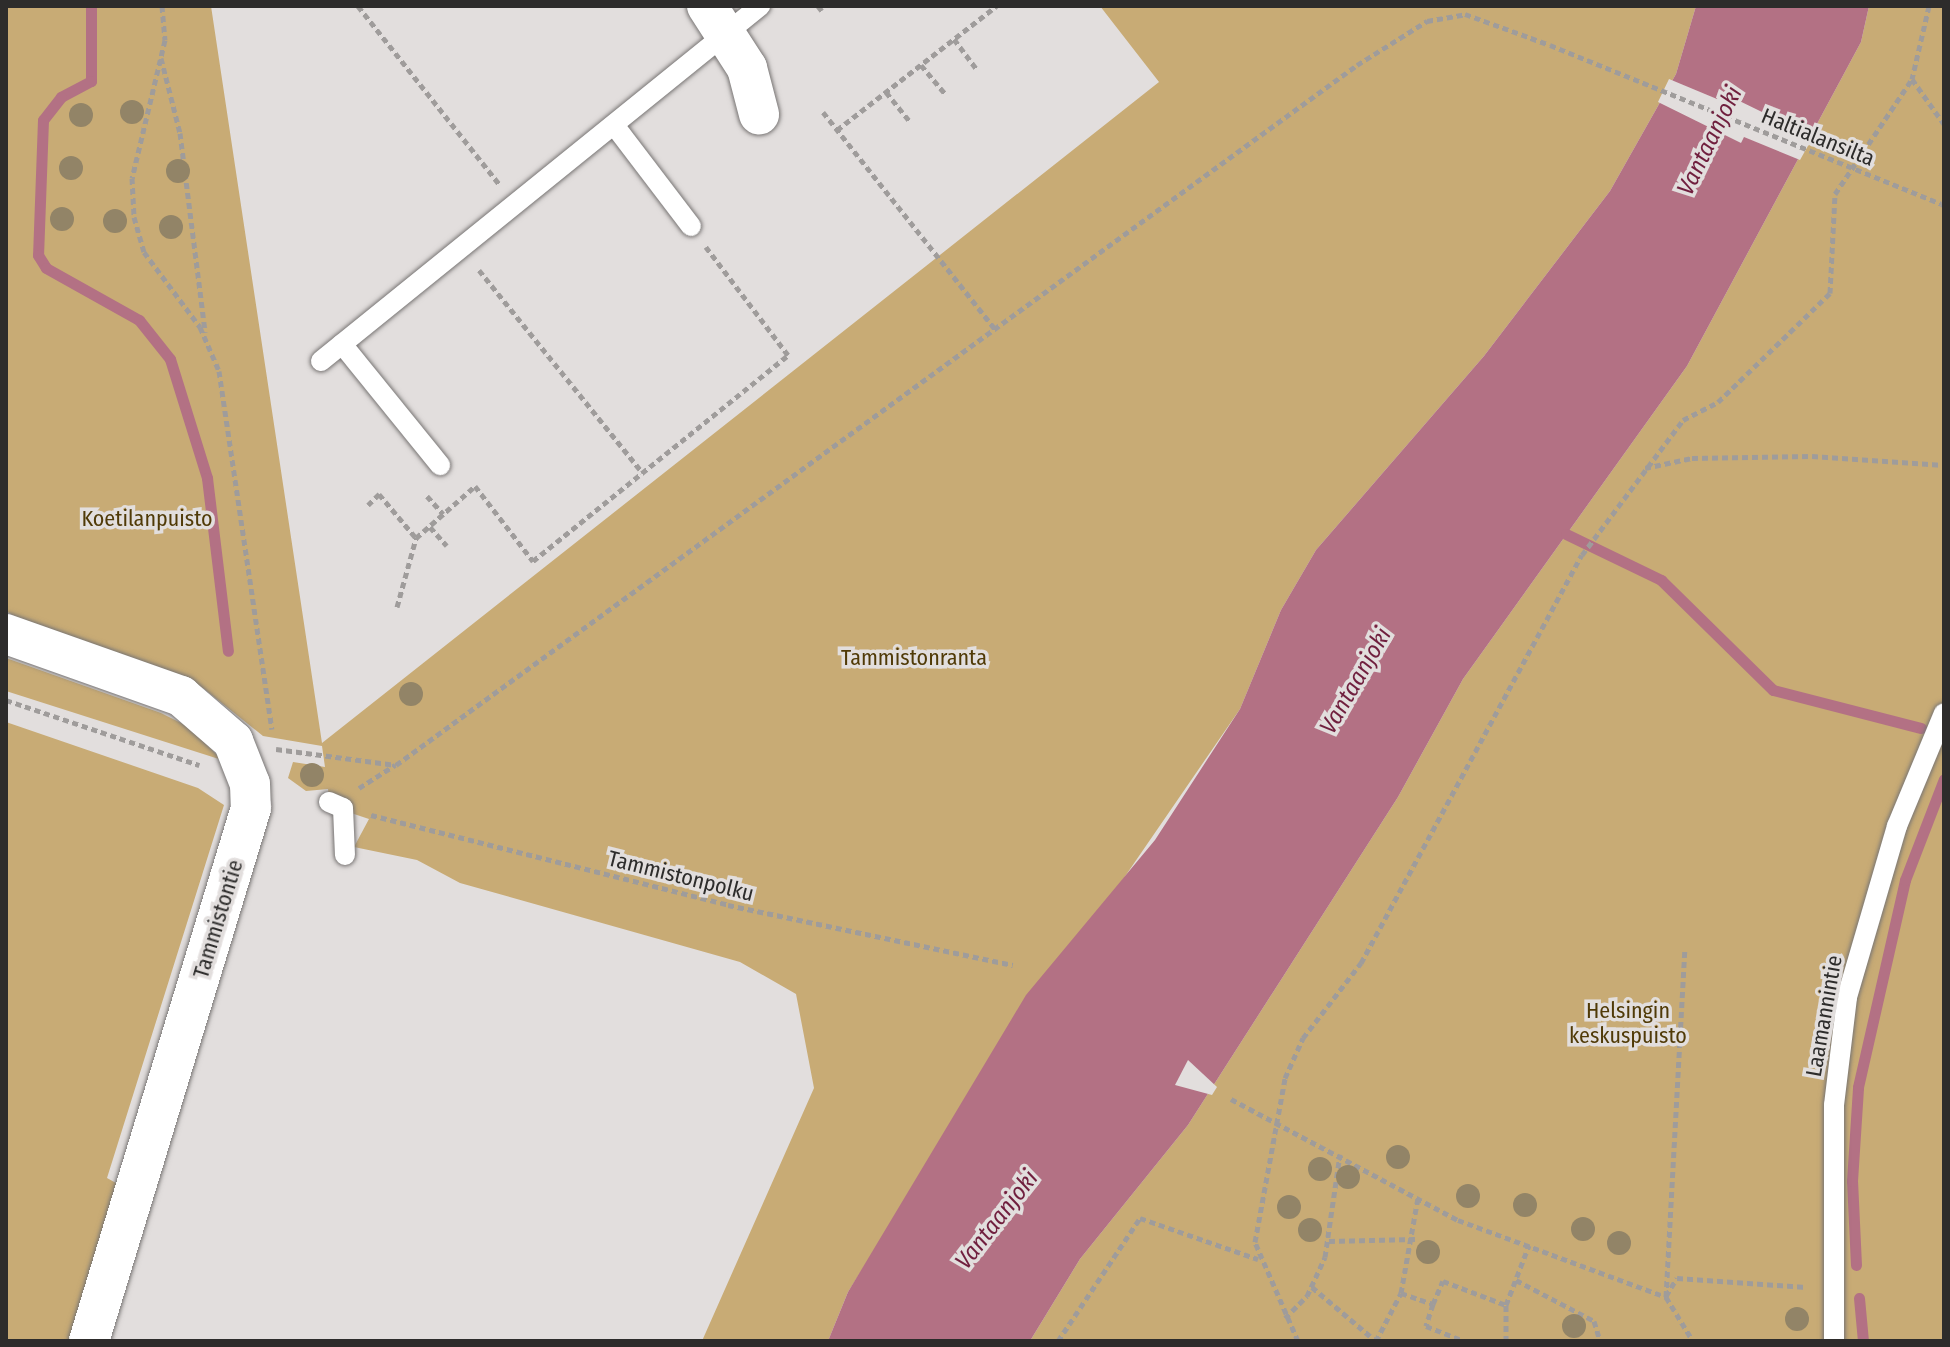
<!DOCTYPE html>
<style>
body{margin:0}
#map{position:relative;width:1950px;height:1347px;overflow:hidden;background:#e2dedd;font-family:"Fira Sans Condensed",sans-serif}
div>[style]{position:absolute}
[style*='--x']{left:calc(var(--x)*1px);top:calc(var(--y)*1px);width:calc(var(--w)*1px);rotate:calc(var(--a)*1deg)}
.green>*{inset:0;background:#c8ab75}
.water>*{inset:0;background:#b37184}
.pier>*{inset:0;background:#e2dedd}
.stream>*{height:11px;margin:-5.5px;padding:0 5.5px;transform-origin:5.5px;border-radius:5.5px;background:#b37184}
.path>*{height:5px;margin-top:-2.5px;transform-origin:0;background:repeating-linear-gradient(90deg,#9f9c9b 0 6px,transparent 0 10px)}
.roads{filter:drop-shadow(0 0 2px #787574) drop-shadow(0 0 2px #787574)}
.service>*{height:20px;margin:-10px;padding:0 10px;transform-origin:10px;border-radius:10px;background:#fff}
.minor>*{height:40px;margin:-20px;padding:0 20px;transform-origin:20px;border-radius:20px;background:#fff}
.path-bridge>*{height:5px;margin-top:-2.5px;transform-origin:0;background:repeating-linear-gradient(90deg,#9f9c9b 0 6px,transparent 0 10px)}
.trees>*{width:24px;height:24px;margin:-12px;border-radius:50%;background:#928467}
span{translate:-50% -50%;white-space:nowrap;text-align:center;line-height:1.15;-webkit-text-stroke:7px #e2dedd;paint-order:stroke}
.street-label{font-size:22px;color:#2d2c2b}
.park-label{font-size:22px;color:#503a07}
.water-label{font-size:24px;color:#701f3e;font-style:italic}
.frame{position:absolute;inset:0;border:8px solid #2d2c2b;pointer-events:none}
</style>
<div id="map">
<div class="green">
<div style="clip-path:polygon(6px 6px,211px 6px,322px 743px,1159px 82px,1100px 6px,1696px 6px,1676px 74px,1610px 191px,1484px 356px,1316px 550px,1281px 610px,1240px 709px,937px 1150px,848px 1292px,828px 1341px,702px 1341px,814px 1088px,796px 994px,740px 962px,460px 883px,417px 860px,354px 847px,369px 819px,330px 806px,328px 789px,306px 791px,288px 778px,293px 762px,325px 767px,322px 746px,263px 736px,203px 688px,38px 631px,6px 611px)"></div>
<div style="clip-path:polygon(1869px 6px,1944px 6px,1944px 1341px,1030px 1341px,1080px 1259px,1188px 1125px,1398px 797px,1463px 679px,1687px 366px,1861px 42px)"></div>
<div style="clip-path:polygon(6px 658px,161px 713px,189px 727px,222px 760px,6px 691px)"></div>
<div style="clip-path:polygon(6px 722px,198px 788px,224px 805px,107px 1178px,143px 1198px,100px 1341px,6px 1341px)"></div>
</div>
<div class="water">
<div style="clip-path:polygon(1696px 6px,1869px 6px,1861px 42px,1687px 366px,1463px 679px,1398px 797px,1188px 1125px,1080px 1259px,1030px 1341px,828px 1341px,848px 1292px,1026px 995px,1155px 840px,1240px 709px,1281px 610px,1316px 550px,1484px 356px,1610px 191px,1676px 74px)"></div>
</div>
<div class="pier">
<div style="clip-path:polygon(1669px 79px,1717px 99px,1721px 92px,1813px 137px,1800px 160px,1744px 137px,1741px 143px,1658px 102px)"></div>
<div style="clip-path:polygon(1188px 1060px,1217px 1087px,1212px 1095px,1175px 1085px)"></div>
</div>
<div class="stream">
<div style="--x:91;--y:6;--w:75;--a:90"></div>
<div style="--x:91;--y:81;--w:34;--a:152"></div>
<div style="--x:61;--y:97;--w:29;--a:128"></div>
<div style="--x:43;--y:120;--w:135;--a:92.1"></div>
<div style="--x:38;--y:255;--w:15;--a:58"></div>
<div style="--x:46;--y:268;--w:107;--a:29.2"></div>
<div style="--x:139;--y:320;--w:50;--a:51.5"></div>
<div style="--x:170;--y:359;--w:125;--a:72.7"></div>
<div style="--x:207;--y:478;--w:174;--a:83.1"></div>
<div style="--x:1566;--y:534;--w:106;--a:25.8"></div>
<div style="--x:1661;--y:580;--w:157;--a:44.5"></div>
<div style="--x:1773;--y:690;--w:153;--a:14.4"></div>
<div style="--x:1856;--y:1265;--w:84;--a:-92.7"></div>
<div style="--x:1852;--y:1181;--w:94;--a:-86.3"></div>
<div style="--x:1858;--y:1087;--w:212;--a:-77.2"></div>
<div style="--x:1905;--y:880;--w:108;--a:-68.9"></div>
<div style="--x:1859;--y:1298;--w:43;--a:84.7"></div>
</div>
<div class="path">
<div style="--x:162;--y:6;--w:34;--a:85"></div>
<div style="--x:165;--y:40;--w:142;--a:103.4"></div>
<div style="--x:132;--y:178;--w:39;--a:87"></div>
<div style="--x:134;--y:217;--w:36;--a:74"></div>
<div style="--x:144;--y:252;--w:94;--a:53.3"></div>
<div style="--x:200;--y:327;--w:48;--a:66.6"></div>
<div style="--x:219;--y:371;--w:362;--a:81.6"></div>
<div style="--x:358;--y:6;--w:227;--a:51.6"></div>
<div style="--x:818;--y:6;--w:6;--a:51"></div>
<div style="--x:1929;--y:6;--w:75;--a:103.1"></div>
<div style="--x:1912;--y:79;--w:55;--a:54.6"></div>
<div style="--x:954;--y:39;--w:39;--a:53"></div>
<div style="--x:161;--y:58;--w:77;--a:75.8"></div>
<div style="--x:180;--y:133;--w:201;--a:82.8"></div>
<div style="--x:921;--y:65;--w:39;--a:50"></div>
<div style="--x:886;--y:92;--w:38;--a:51"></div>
<div style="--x:823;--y:112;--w:278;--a:51.6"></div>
<div style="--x:837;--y:130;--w:202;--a:-37.9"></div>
<div style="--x:1941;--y:204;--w:3;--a:18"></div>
<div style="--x:479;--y:270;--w:260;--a:51.1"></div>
<div style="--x:1645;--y:468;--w:48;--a:-12"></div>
<div style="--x:1692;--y:458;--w:120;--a:-1"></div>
<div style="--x:1812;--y:456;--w:132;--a:3.9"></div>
<div style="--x:427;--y:496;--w:24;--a:48"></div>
<div style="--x:368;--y:505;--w:16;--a:-45"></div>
<div style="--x:379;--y:494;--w:57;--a:49.9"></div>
<div style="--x:416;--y:538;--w:79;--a:-41.4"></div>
<div style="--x:475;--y:486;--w:95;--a:52.3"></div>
<div style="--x:533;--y:561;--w:328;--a:-38.9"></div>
<div style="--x:788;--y:355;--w:136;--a:-127.2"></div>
<div style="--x:430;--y:527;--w:25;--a:48"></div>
<div style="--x:397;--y:607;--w:72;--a:-74.6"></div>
<div style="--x:6;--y:700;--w:204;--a:18.6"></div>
<div style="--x:276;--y:749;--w:121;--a:7.6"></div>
<div style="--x:396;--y:765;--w:1189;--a:-36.07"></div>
<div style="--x:1357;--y:65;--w:83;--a:-32.2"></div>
<div style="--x:1427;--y:21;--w:39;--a:-10"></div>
<div style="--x:1465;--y:14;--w:90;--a:20"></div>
<div style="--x:359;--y:788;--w:43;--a:-32.6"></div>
<div style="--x:371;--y:815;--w:368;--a:14.1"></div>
<div style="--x:728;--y:905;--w:291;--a:11.9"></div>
<div style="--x:1231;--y:1099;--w:257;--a:28.1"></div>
<div style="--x:1458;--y:1220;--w:222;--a:20.3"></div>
<div style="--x:1666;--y:1297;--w:52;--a:58.5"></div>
<div style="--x:1329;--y:1241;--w:86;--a:-1.3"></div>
<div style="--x:1516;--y:1280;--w:88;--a:27.7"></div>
<div style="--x:1594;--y:1321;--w:21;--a:73"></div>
<div style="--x:1312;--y:1287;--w:84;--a:40.2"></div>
<div style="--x:1401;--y:1293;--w:34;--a:19"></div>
<div style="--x:1433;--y:1304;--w:23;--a:108"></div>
<div style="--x:1426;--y:1326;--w:41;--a:21.5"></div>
<div style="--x:1666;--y:1296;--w:21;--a:-59"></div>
<div style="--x:1677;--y:1278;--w:129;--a:4"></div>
<div style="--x:1666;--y:1297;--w:349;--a:-86.9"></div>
<div style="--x:1433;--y:1304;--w:25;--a:-67"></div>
<div style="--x:1443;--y:1281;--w:67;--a:20.9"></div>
<div style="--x:1285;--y:1318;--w:31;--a:-45"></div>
<div style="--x:1307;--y:1296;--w:43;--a:-65.2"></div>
<div style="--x:1325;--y:1257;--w:104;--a:-81.7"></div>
<div style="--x:1058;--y:1341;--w:148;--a:-56.3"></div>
<div style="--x:1140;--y:1218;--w:125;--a:19.2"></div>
<div style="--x:1298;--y:1341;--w:108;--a:-113.5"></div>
<div style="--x:1255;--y:1242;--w:167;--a:-79.6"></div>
<div style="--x:1285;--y:1078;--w:44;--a:-65.8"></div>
<div style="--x:1303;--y:1038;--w:95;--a:-52.3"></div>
<div style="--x:1361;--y:963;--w:464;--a:-61.6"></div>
<div style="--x:1582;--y:555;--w:169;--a:-53.2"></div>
<div style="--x:1683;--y:420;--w:39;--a:-27"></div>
<div style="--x:1718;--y:402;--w:156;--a:-44.2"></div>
<div style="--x:1830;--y:293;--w:99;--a:-87.1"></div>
<div style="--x:1835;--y:194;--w:138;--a:-56.2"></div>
<div style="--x:1376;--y:1341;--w:54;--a:-62.5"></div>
<div style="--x:1401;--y:1293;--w:97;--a:-79.9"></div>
<div style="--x:1506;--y:1341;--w:36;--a:-90"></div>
<div style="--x:1506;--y:1305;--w:64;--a:-69"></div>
</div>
<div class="roads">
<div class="service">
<div style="--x:614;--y:125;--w:127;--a:52.7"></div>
<div style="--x:342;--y:344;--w:156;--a:51"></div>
<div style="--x:321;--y:361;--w:565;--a:-38.96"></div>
<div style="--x:329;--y:802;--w:15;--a:23"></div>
<div style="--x:343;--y:808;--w:47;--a:87.6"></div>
<div style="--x:1834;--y:1341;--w:236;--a:-90"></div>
<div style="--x:1834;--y:1105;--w:109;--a:-83.1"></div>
<div style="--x:1847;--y:997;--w:178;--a:-73.7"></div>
<div style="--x:1897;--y:826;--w:122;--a:-67.4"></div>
</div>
<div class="minor">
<div style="--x:707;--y:6;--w:74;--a:57.2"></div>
<div style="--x:747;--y:68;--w:48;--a:75.4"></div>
<div style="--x:6;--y:634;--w:186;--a:19.5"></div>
<div style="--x:181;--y:696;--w:69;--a:40.9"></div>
<div style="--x:233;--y:741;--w:46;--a:68.4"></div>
<div style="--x:250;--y:784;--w:24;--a:88"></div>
<div style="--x:251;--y:808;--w:557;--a:106.91"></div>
</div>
</div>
<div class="path-bridge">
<div style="--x:1550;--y:45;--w:422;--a:22.1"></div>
</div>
<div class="trees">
<div style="left:132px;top:112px"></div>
<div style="left:81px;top:115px"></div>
<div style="left:71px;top:168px"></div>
<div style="left:178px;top:171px"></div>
<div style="left:62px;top:219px"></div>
<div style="left:115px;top:221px"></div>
<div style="left:171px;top:227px"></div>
<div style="left:411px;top:694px"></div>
<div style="left:312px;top:775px"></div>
<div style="left:1398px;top:1157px"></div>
<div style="left:1320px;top:1169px"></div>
<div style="left:1348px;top:1177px"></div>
<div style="left:1468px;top:1196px"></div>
<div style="left:1525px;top:1205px"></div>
<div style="left:1289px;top:1207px"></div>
<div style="left:1583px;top:1229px"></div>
<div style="left:1310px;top:1230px"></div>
<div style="left:1619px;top:1243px"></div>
<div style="left:1428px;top:1252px"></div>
<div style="left:1797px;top:1319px"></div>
<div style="left:1574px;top:1326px"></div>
</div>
<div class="street-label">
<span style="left:1818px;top:137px;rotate:22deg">Haltialansilta</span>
<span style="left:681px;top:876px;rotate:14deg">Tammistonpolku</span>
<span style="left:218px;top:919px;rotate:-73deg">Tammistontie</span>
<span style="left:1824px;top:1016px;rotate:-80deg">Laamannintie</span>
</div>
<div class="park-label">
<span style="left:147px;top:519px">Koetilanpuisto</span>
<span style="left:914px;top:658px">Tammistonranta</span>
<span style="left:1628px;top:1023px">Helsingin<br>keskuspuisto</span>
</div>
<div class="water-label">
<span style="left:1710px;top:141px;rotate:-64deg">Vantaanjoki</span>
<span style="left:1356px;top:681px;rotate:-60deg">Vantaanjoki</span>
<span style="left:997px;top:1220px;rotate:-52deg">Vantaanjoki</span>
</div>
<div class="frame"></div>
</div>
